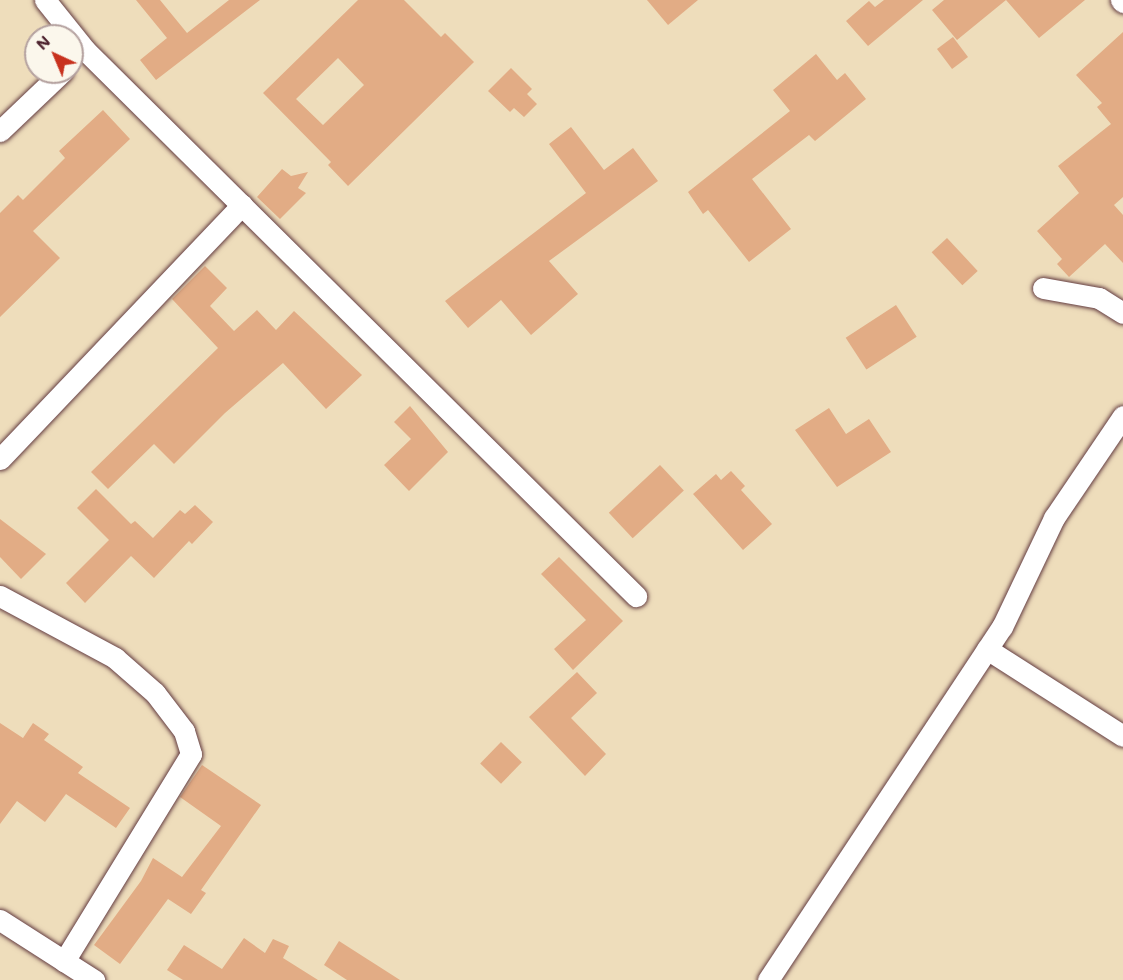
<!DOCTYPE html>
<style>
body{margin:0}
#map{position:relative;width:1123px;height:980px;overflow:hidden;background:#edb;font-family:Mali,sans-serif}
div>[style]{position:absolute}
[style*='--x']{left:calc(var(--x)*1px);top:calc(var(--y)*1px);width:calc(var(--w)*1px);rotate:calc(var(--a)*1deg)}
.building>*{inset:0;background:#e2ac85;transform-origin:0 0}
.roads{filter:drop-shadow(0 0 2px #633c41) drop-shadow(0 0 2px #633c41)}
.street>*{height:21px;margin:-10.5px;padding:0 10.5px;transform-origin:10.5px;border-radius:10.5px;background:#fff}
span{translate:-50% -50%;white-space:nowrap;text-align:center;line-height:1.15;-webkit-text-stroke:4.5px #fbf7ec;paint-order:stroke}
.north{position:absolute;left:24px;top:24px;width:60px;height:60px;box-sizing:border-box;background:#fbf7ec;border:2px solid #b4a19f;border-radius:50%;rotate:316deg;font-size:16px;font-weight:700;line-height:24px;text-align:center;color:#4a1f2b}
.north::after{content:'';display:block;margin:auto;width:21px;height:27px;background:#c8321e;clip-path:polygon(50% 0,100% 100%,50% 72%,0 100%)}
</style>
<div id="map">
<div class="building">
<div style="clip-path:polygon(136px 0,160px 0,187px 33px,229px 0,260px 0,156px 80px,140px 60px,167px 38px)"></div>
<div style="clip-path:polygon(evenodd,358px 0,404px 0,441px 37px,445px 33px,474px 62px,348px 186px,328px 165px,331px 162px,263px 93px,358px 0,338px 58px,364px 85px,323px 125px,296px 99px,338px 58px)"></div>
<div style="clip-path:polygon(647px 0,698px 0,668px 25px)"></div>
<div style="clip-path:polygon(884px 0,923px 0,868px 46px,846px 21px,869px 1px,875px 7px)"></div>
<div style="clip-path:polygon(944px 0,1085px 0,1039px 38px,1006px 0,957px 40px,932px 10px)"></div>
<div style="clip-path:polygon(1123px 32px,1123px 197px,1114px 205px,1123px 215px,1123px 263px,1105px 244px,1069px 277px,1057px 264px,1062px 259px,1037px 231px,1079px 193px,1058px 166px,1111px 124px,1097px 107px,1102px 103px,1076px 75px)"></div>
<div style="left:953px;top:37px;width:25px;height:20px;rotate:53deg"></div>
<div style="clip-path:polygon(816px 54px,837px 80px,845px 73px,866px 99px,815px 141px,809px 135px,752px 179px,791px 229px,749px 262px,708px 210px,703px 214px,688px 192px,790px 111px,773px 90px)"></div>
<div style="clip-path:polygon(511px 68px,532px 89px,527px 94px,537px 104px,524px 117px,514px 108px,510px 112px,488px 91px)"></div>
<div style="clip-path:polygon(103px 110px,130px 139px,33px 231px,60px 258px,0 317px,0 213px,18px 195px,23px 200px,65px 158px,59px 151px)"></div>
<div style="clip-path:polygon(571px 127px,604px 170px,633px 148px,658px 181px,549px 261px,578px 294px,531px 335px,501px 300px,468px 328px,445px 301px,586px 193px,549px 144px)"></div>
<div style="clip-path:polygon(282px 169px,291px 176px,308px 172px,298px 188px,306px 193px,280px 219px,257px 197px)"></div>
<div style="left:947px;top:238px;width:45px;height:21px;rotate:47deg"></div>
<div style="clip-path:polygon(205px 266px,227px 288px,210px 306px,234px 331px,257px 310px,276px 330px,294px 311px,362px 375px,326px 409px,283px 363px,225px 413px,174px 464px,154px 444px,108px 489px,91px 472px,218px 348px,172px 299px)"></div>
<div style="left:896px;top:305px;width:38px;height:60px;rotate:57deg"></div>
<div style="clip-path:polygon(410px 406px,448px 452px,409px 491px,384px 465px,411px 439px,394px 422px)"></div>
<div style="clip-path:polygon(829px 408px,846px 434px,869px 419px,891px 452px,837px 487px,795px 430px)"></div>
<div style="left:660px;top:465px;width:35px;height:70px;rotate:47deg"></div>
<div style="clip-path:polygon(731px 471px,745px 486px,741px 490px,772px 524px,743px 550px,693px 494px,716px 474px,721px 480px)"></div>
<div style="clip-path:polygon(96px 489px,131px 524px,135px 521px,153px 538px,180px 510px,185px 514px,195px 505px,213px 522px,192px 544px,189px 541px,154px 578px,131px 556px,85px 603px,66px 583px,109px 540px,77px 508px)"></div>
<div style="clip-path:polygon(0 519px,46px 554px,21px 579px,0 557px)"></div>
<div style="clip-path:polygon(559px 557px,623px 621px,573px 670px,554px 649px,586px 620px,541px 574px)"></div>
<div style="clip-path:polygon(577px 672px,597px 693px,571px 718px,606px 754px,585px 776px,529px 717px)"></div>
<div style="clip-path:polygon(0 723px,23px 738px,33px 723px,49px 734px,44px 740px,83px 767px,78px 773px,130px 808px,116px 828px,66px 794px,45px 822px,17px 801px,0 824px)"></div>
<div style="left:501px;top:742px;width:29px;height:30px;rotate:44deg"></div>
<div style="clip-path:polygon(202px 765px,261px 805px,201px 890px,206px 893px,191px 914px,168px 899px,120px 964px,94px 945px,141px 881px,153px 858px,182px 877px,221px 826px,180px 797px)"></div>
<div style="clip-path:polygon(244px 938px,265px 953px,273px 939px,289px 946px,283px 958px,318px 980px,183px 980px,167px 970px,184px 945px,222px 969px)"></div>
<div style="clip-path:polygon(339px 941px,400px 980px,347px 980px,324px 965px)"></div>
</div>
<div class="roads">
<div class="street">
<div style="--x:45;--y:0;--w:64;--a:51.3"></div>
<div style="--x:85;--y:50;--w:776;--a:44.74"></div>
<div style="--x:1121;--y:0;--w:3;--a:45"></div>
<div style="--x:0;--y:131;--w:86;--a:-43.6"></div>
<div style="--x:1043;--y:288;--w:57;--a:10.1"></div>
<div style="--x:1099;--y:298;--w:28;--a:32"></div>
<div style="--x:0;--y:459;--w:351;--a:-46.4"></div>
<div style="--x:0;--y:596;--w:131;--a:28.3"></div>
<div style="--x:115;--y:658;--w:53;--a:41.2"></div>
<div style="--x:155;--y:693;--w:48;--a:52.7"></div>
<div style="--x:184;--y:731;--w:24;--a:73"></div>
<div style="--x:191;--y:754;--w:243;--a:121.5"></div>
<div style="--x:987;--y:649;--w:161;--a:32.6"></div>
<div style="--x:0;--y:920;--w:112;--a:32.6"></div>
<div style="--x:768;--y:980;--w:424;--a:-56.5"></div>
<div style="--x:1002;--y:627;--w:121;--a:-64.5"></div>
<div style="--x:1054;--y:518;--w:123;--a:-55.9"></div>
</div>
</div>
<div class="north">N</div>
</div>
